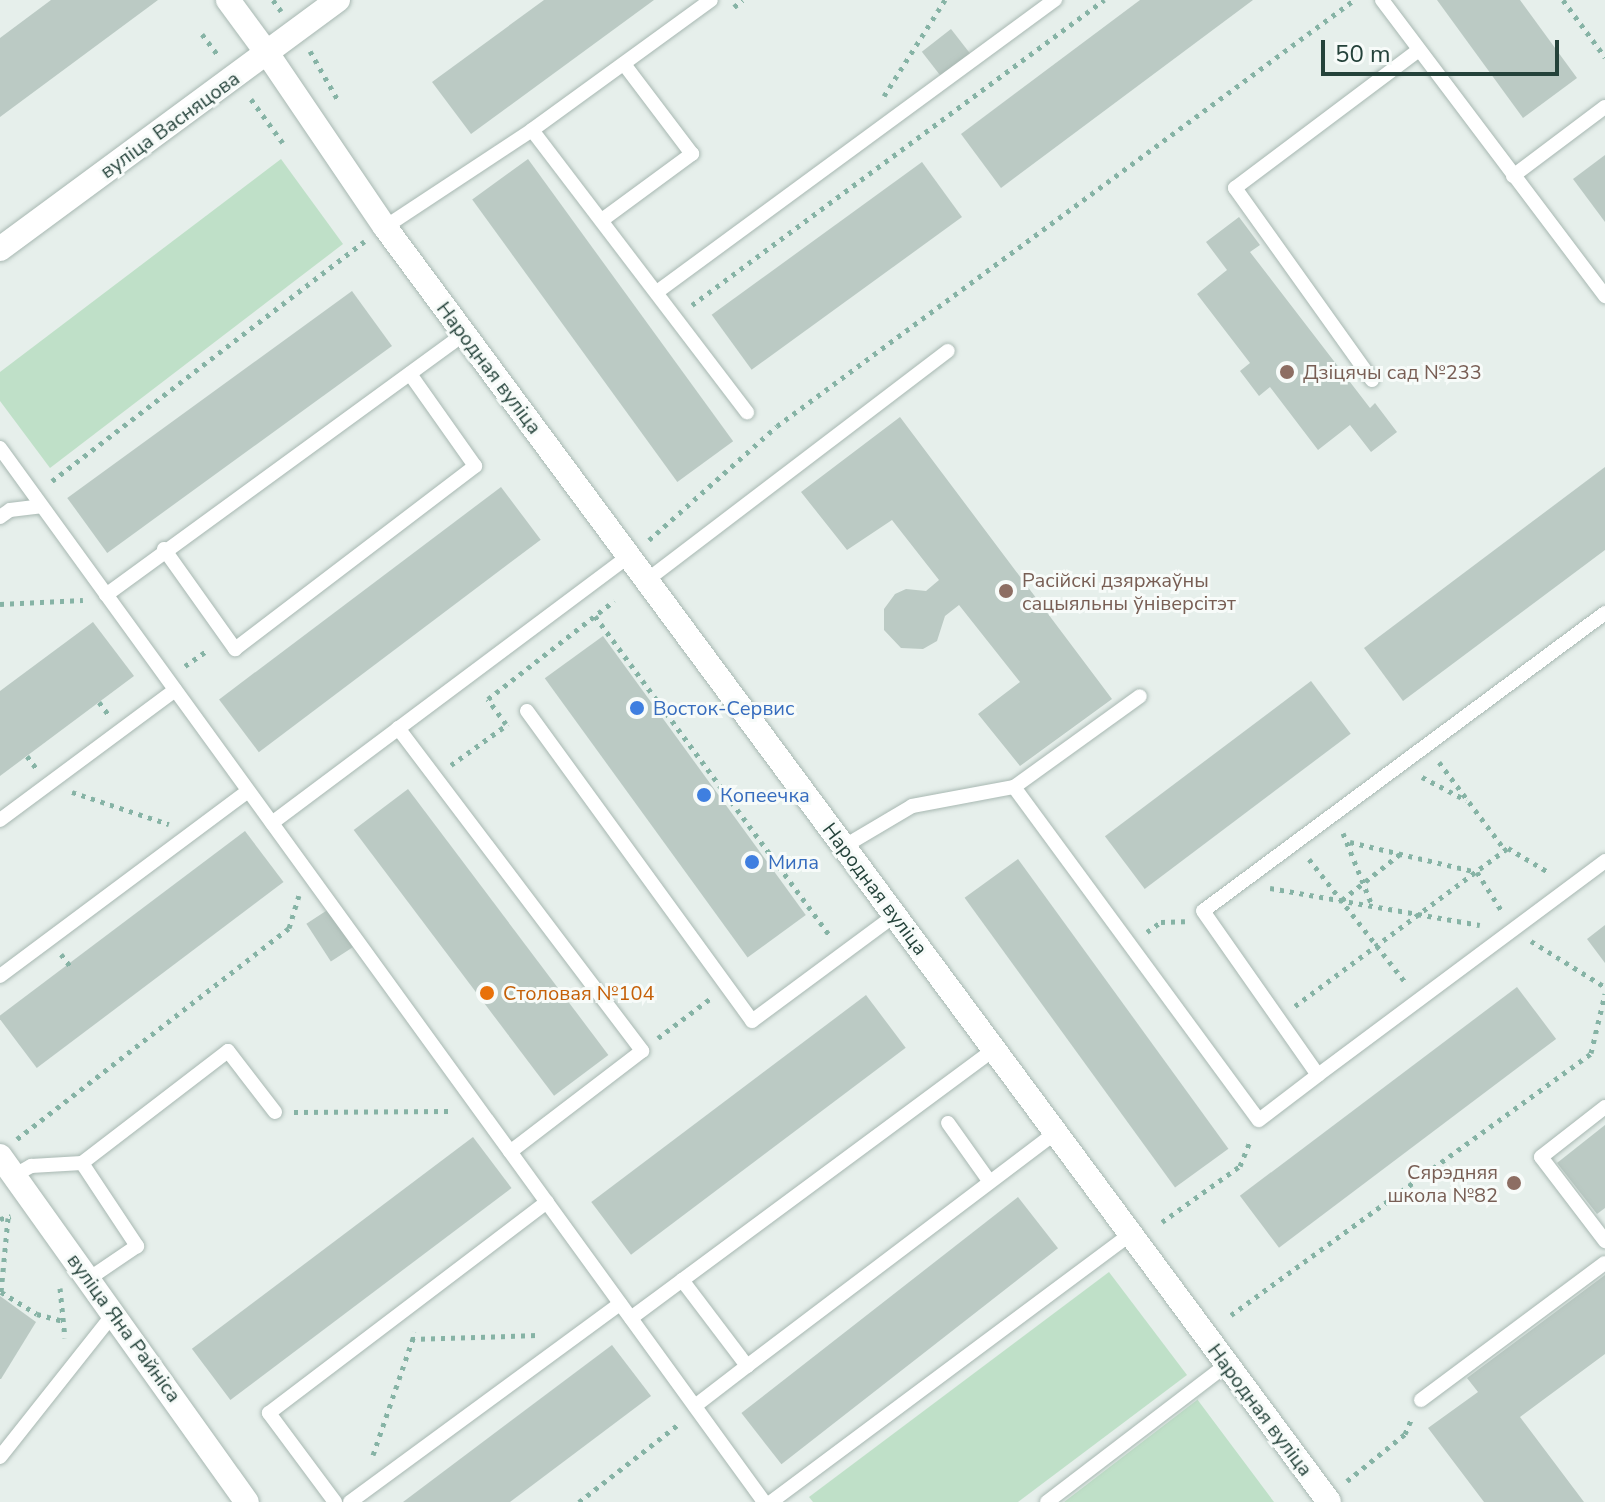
<!DOCTYPE html>
<meta charset="utf-8">
<style>
body{margin:0}
#map{position:relative;width:1605px;height:1502px;overflow:hidden;background:#e6efeb;font-family:"Nunito Sans",sans-serif}
div>[style]{position:absolute}
[style*='--x']{left:calc(var(--x)*1px);top:calc(var(--y)*1px);width:calc(var(--w)*1px);rotate:calc(var(--a)*1deg)}
.green>*{inset:0;background:#bfe0c8}
.building>*{inset:0;background:#bbcac4;transform-origin:0 0}
.path>*{height:5px;margin-top:-2.5px;transform-origin:0;background:repeating-linear-gradient(90deg,#86b3a5 0 4px,transparent 0 10px)}
.roads{filter:drop-shadow(0 0 2px #a8b8b2) drop-shadow(0 0 2px #a8b8b2)}
.lane>*{height:14px;margin:-7px;padding:0 7px;transform-origin:7px;border-radius:7px;background:#fff}
.street>*{height:24px;margin:-12px;padding:0 12px;transform-origin:12px;border-radius:12px;background:#fff}
.secondary>*{height:24px;margin:-12px;padding:0 12px;transform-origin:12px;border-radius:12px;background:#fff}
.dots>*{width:22px;height:22px;translate:-50% -50%;box-sizing:border-box;border:4px solid #f7fbf9;border-radius:50%}
span{translate:-50% -50%;white-space:nowrap;text-align:center;line-height:1.15;-webkit-text-stroke:6px #f7fbf9;paint-order:stroke}
.street-label{font-size:20px;color:#24423a}
.education-label{font-size:20px;color:#785e54}
.left{translate:0 -50%;text-align:left}
.right{translate:-100% -50%;text-align:right}
.shop-label{font-size:20px;color:#366cbe}
.food-label{font-size:20px;color:#c56008}
.scale{position:absolute;left:1321px;top:40px;width:238px;height:36px;box-sizing:border-box;border:4px solid #24423a;border-top:0;padding-left:10px;font-size:24px;line-height:28px;white-space:nowrap;color:#24423a;-webkit-text-stroke:6px #f7fbf9;paint-order:stroke}
</style>
<div id="map">
<div class="green">
<div style="clip-path:polygon(281px 159px,343px 244px,50px 468px,0 401px,0 372px)"></div>
<div style="clip-path:polygon(1109px 1272px,1187px 1375px,1018px 1502px,813px 1502px,809px 1497px)"></div>
<div style="clip-path:polygon(1197px 1399px,1274px 1502px,1064px 1502px,1197px 1400px)"></div>
</div>
<div class="building">
<div style="clip-path:polygon(51px 0,158px 0,0 117px,0 38px)"></div>
<div style="clip-path:polygon(544px 0,654px 0,471px 134px,432px 82px)"></div>
<div style="clip-path:polygon(1140px 0,1253px 0,1001px 188px,961px 134px)"></div>
<div style="clip-path:polygon(1437px 0,1520px 0,1577px 78px,1523px 118px)"></div>
<div style="left:951px;top:29px;width:31px;height:37px;rotate:52deg"></div>
<div style="clip-path:polygon(1605px 155px,1605px 222px,1573px 179px)"></div>
<div style="left:528px;top:159px;width:349px;height:69px;rotate:54deg"></div>
<div style="left:922px;top:162px;width:68px;height:260px;rotate:54deg"></div>
<div style="clip-path:polygon(1239px 217px,1260px 245px,1250px 252px,1370px 408px,1375px 403px,1397px 432px,1371px 452px,1350px 425px,1318px 450px,1270px 387px,1259px 396px,1240px 371px,1250px 363px,1197px 294px,1227px 270px,1206px 242px)"></div>
<div style="left:352px;top:291px;width:68px;height:352px;rotate:54deg"></div>
<div style="clip-path:polygon(900px 417px,1112px 699px,1020px 766px,978px 714px,1020px 682px,959px 605px,945px 616px,937px 641px,923px 649px,901px 648px,884px 630px,884px 609px,895px 594px,906px 589px,926px 591px,939px 580px,892px 520px,847px 550px,801px 492px)"></div>
<div style="clip-path:polygon(1605px 467px,1605px 550px,1403px 701px,1364px 648px)"></div>
<div style="left:501px;top:487px;width:66px;height:353px;rotate:53deg"></div>
<div style="clip-path:polygon(93px 622px,134px 676px,0 776px,0 691px)"></div>
<div style="left:603px;top:636px;width:345px;height:72px;rotate:54deg"></div>
<div style="left:1311px;top:681px;width:66px;height:258px;rotate:53deg"></div>
<div style="left:408px;top:789px;width:333px;height:68px;rotate:53deg"></div>
<div style="left:245px;top:831px;width:64px;height:309px;rotate:53deg"></div>
<div style="left:1018px;top:859px;width:358px;height:66px;rotate:54deg"></div>
<div style="left:329px;top:909px;width:45px;height:27px;rotate:57deg"></div>
<div style="clip-path:polygon(1605px 925px,1605px 963px,1587px 939px)"></div>
<div style="left:1517px;top:987px;width:65px;height:347px;rotate:53deg"></div>
<div style="left:866px;top:995px;width:66px;height:344px;rotate:53deg"></div>
<div style="clip-path:polygon(1605px 1125px,1605px 1208px,1597px 1214px,1557px 1163px)"></div>
<div style="left:473px;top:1137px;width:64px;height:352px;rotate:53deg"></div>
<div style="left:1018px;top:1197px;width:65px;height:351px;rotate:52deg"></div>
<div style="clip-path:polygon(1605px 1275px,1605px 1354px,1520px 1417px,1584px 1502px,1484px 1502px,1428px 1428px,1478px 1392px,1467px 1378px)"></div>
<div style="clip-path:polygon(0 1296px,36px 1322px,1px 1379px,0 1379px)"></div>
<div style="clip-path:polygon(612px 1345px,651px 1396px,510px 1502px,403px 1502px)"></div>
</div>
<div class="path">
<div style="--x:273;--y:0;--w:14;--a:54"></div>
<div style="--x:1563;--y:0;--w:71;--a:53.6"></div>
<div style="--x:734;--y:7;--w:11;--a:-38"></div>
<div style="--x:202;--y:34;--w:26;--a:53"></div>
<div style="--x:310;--y:51;--w:59;--a:60.4"></div>
<div style="--x:884;--y:96;--w:114;--a:-57.6"></div>
<div style="--x:251;--y:99;--w:54;--a:54"></div>
<div style="--x:692;--y:305;--w:513;--a:-36.51"></div>
<div style="--x:52;--y:481;--w:394;--a:-37.5"></div>
<div style="--x:649;--y:540;--w:171;--a:-41.7"></div>
<div style="--x:777;--y:426;--w:717;--a:-36.44"></div>
<div style="--x:0;--y:604;--w:83;--a:-2.8"></div>
<div style="--x:595;--y:616;--w:398;--a:53.7"></div>
<div style="--x:185;--y:666;--w:29;--a:-35"></div>
<div style="--x:99;--y:702;--w:15;--a:53"></div>
<div style="--x:506;--y:724;--w:31;--a:-126"></div>
<div style="--x:488;--y:699;--w:160;--a:-37.9"></div>
<div style="--x:27;--y:756;--w:15;--a:53"></div>
<div style="--x:1439;--y:762;--w:110;--a:53.1"></div>
<div style="--x:451;--y:765;--w:70;--a:-35.7"></div>
<div style="--x:1422;--y:777;--w:50;--a:27.6"></div>
<div style="--x:72;--y:792;--w:102;--a:18.3"></div>
<div style="--x:1343;--y:833;--w:78;--a:68.1"></div>
<div style="--x:1350;--y:842;--w:130;--a:13.3"></div>
<div style="--x:1477;--y:872;--w:49;--a:57.6"></div>
<div style="--x:1309;--y:859;--w:157;--a:52"></div>
<div style="--x:1270;--y:888;--w:213;--a:10"></div>
<div style="--x:1342;--y:900;--w:74;--a:-38.4"></div>
<div style="--x:1147;--y:932;--w:17;--a:-36"></div>
<div style="--x:1161;--y:922;--w:24;--a:-2"></div>
<div style="--x:1531;--y:941;--w:87;--a:31.9"></div>
<div style="--x:61;--y:954;--w:15;--a:53"></div>
<div style="--x:1295;--y:1006;--w:265;--a:-36.6"></div>
<div style="--x:1508;--y:848;--w:49;--a:30.8"></div>
<div style="--x:658;--y:1038;--w:66;--a:-37"></div>
<div style="--x:294;--y:1112;--w:158;--a:-0.4"></div>
<div style="--x:17;--y:1139;--w:344;--a:-37.8"></div>
<div style="--x:289;--y:928;--w:34;--a:-73"></div>
<div style="--x:8;--y:1218;--w:74;--a:95.4"></div>
<div style="--x:1;--y:1292;--w:42;--a:31.4"></div>
<div style="--x:37;--y:1314;--w:28;--a:15"></div>
<div style="--x:0;--y:1219;--w:11;--a:-15"></div>
<div style="--x:1162;--y:1222;--w:96;--a:-35.7"></div>
<div style="--x:1240;--y:1166;--w:29;--a:-68"></div>
<div style="--x:60;--y:1288;--w:50;--a:84.3"></div>
<div style="--x:1231;--y:1315;--w:445;--a:-36"></div>
<div style="--x:1591;--y:1053;--w:61;--a:-76.7"></div>
<div style="--x:411;--y:1339;--w:126;--a:-1.8"></div>
<div style="--x:373;--y:1455;--w:130;--a:-71.1"></div>
<div style="--x:1347;--y:1481;--w:75;--a:-39"></div>
<div style="--x:1405;--y:1434;--w:15;--a:-67"></div>
<div style="--x:579;--y:1502;--w:127;--a:-38"></div>
</div>
<div class="roads">
<div class="lane">
<div style="--x:1382;--y:0;--w:371;--a:53"></div>
<div style="--x:532;--y:130;--w:221;--a:-36"></div>
<div style="--x:1513;--y:176;--w:115;--a:-36.9"></div>
<div style="--x:602;--y:220;--w:112;--a:-36.3"></div>
<div style="--x:692;--y:154;--w:113;--a:-127.1"></div>
<div style="--x:385;--y:227;--w:176;--a:-33.4"></div>
<div style="--x:532;--y:130;--w:355;--a:52.7"></div>
<div style="--x:657;--y:292;--w:494;--a:-36.3"></div>
<div style="--x:1372;--y:380;--w:236;--a:-125.5"></div>
<div style="--x:1235;--y:188;--w:230;--a:-36.9"></div>
<div style="--x:0;--y:448;--w:1302;--a:54.06"></div>
<div style="--x:0;--y:517;--w:12;--a:-35"></div>
<div style="--x:10;--y:510;--w:31;--a:-7"></div>
<div style="--x:164;--y:549;--w:123;--a:54.6"></div>
<div style="--x:235;--y:649;--w:302;--a:-37.3"></div>
<div style="--x:475;--y:466;--w:113;--a:-125.2"></div>
<div style="--x:647;--y:580;--w:378;--a:-37.3"></div>
<div style="--x:106;--y:595;--w:443;--a:-36.1"></div>
<div style="--x:1605;--y:613;--w:500;--a:143.45"></div>
<div style="--x:1203;--y:911;--w:200;--a:55"></div>
<div style="--x:1318;--y:1075;--w:358;--a:-36.7"></div>
<div style="--x:527;--y:711;--w:383;--a:54"></div>
<div style="--x:752;--y:1021;--w:178;--a:-36.5"></div>
<div style="--x:398;--y:728;--w:405;--a:52.9"></div>
<div style="--x:642;--y:1051;--w:166;--a:142.6"></div>
<div style="--x:1014;--y:787;--w:155;--a:-35.8"></div>
<div style="--x:0;--y:820;--w:218;--a:-36.6"></div>
<div style="--x:272;--y:823;--w:446;--a:-36.8"></div>
<div style="--x:843;--y:847;--w:80;--a:-30.7"></div>
<div style="--x:912;--y:806;--w:104;--a:-10.6"></div>
<div style="--x:1014;--y:787;--w:413;--a:53.7"></div>
<div style="--x:1259;--y:1120;--w:74;--a:-37.3"></div>
<div style="--x:0;--y:976;--w:309;--a:-36.7"></div>
<div style="--x:1605;--y:1107;--w:81;--a:142"></div>
<div style="--x:1541;--y:1157;--w:106;--a:52.7"></div>
<div style="--x:948;--y:1123;--w:72;--a:54.6"></div>
<div style="--x:82;--y:1163;--w:184;--a:-37.5"></div>
<div style="--x:228;--y:1051;--w:77;--a:52.4"></div>
<div style="--x:13;--y:1176;--w:21;--a:-29"></div>
<div style="--x:31;--y:1166;--w:51;--a:-3.4"></div>
<div style="--x:82;--y:1163;--w:100;--a:56.5"></div>
<div style="--x:137;--y:1246;--w:57;--a:145.8"></div>
<div style="--x:682;--y:1280;--w:108;--a:52.9"></div>
<div style="--x:747;--y:1366;--w:386;--a:-37.1"></div>
<div style="--x:631;--y:1318;--w:452;--a:-36.5"></div>
<div style="--x:1421;--y:1400;--w:229;--a:-36.7"></div>
<div style="--x:695;--y:1406;--w:66;--a:-37.6"></div>
<div style="--x:0;--y:1457;--w:185;--a:-51.6"></div>
<div style="--x:335;--y:1502;--w:111;--a:-126.6"></div>
<div style="--x:269;--y:1413;--w:349;--a:-37.2"></div>
<div style="--x:350;--y:1502;--w:335;--a:-36.3"></div>
<div style="--x:771;--y:1502;--w:448;--a:-36.7"></div>
<div style="--x:1047;--y:1502;--w:225;--a:-37.4"></div>
</div>
<div class="street">
<div style="--x:228;--y:0;--w:66;--a:53.7"></div>
<div style="--x:0;--y:1156;--w:425;--a:54.5"></div>
</div>
<div class="secondary">
<div style="--x:267;--y:53;--w:210;--a:55.9"></div>
<div style="--x:385;--y:227;--w:1586;--a:53.48"></div>
<div style="--x:0;--y:249;--w:420;--a:-36.4"></div>
</div>
</div>
<div class="dots">
<div style="left:1287px;top:372px;background:#8d6e63"></div>
<div style="left:1006px;top:591px;background:#8d6e63"></div>
<div style="left:637px;top:708px;background:#3f7fe0"></div>
<div style="left:704px;top:795px;background:#3f7fe0"></div>
<div style="left:752px;top:862px;background:#3f7fe0"></div>
<div style="left:487px;top:993px;background:#e8710a"></div>
<div style="left:1514px;top:1183px;background:#8d6e63"></div>
</div>
<div class="street-label">
<span style="left:170px;top:125px;rotate:-36deg">вуліца Васняцова</span>
<span style="left:489px;top:368px;rotate:53deg">Народная вуліца</span>
<span style="left:875px;top:889px;rotate:53deg">Народная вуліца</span>
<span style="left:124px;top:1328px;rotate:54deg">вуліца Яна Райніса</span>
<span style="left:1260px;top:1410px;rotate:53deg">Народная вуліца</span>
</div>
<div class="education-label">
<span class="left" style="left:1303px;top:372px">Дзіцячы сад №233</span>
<span class="left" style="left:1022px;top:592px">Расійскі дзяржаўны<br>сацыяльны ўніверсітэт</span>
<span class="right" style="left:1498px;top:1184px">Сярэдняя<br>школа №82</span>
</div>
<div class="shop-label">
<span class="left" style="left:653px;top:708px">Восток-Сервис</span>
<span class="left" style="left:720px;top:795px">Копеечка</span>
<span class="left" style="left:768px;top:862px">Мила</span>
</div>
<div class="food-label">
<span class="left" style="left:503px;top:993px">Столовая №104</span>
</div>
<div class="scale">50 m</div>
</div>
